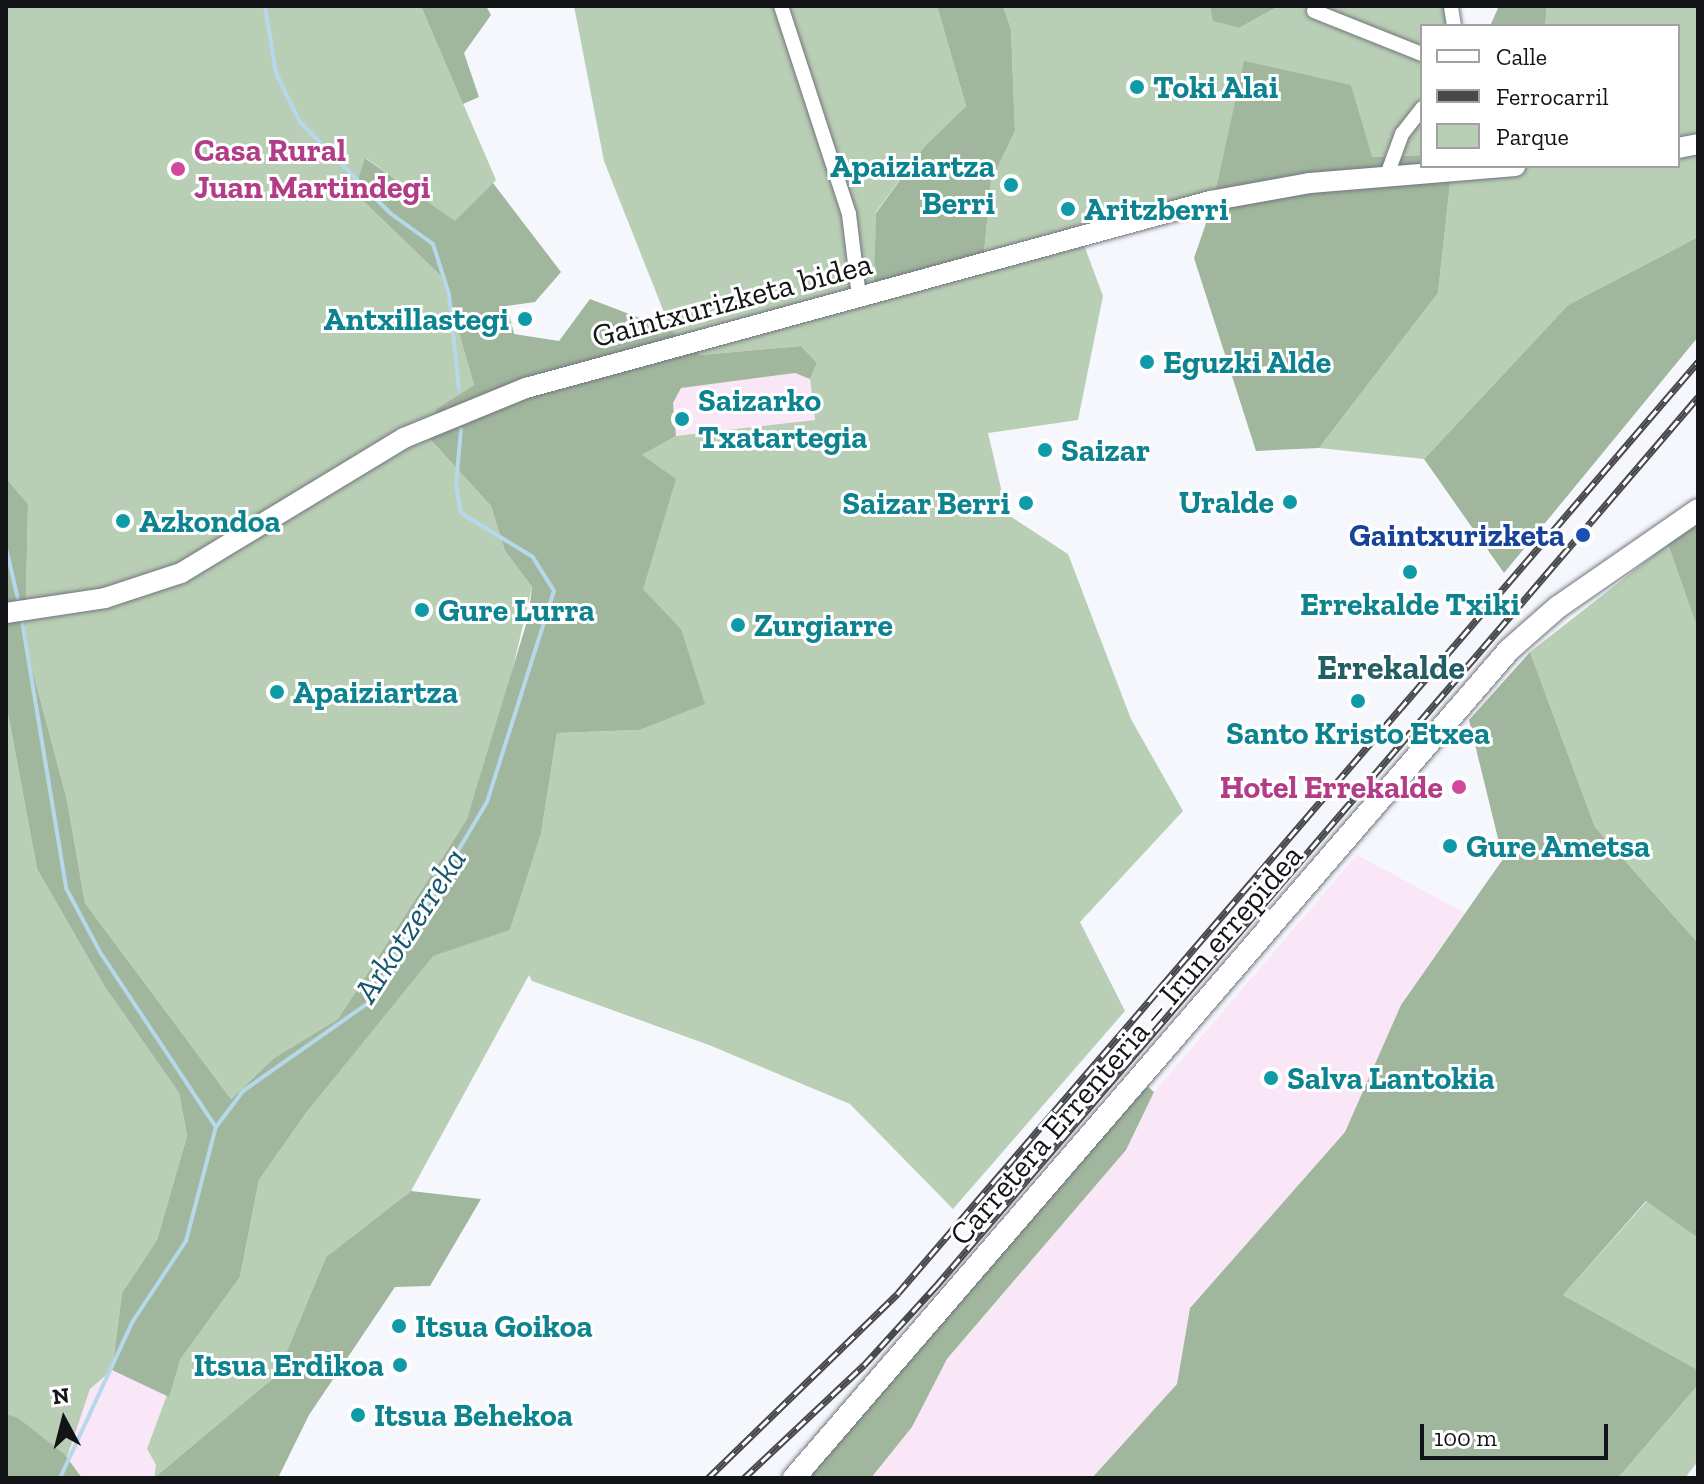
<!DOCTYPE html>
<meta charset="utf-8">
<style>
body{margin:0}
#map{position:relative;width:1704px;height:1484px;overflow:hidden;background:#f5f7fd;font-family:"Zilla Slab",serif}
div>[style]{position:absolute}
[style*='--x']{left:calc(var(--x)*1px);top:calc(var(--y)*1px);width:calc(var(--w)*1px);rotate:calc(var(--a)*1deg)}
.industrial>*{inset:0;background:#f9e6f7}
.green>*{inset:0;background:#b9cfb5}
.forest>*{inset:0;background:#a1b79d}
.stream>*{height:4px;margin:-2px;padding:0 2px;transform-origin:2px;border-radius:2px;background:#b5d8ea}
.roads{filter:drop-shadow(0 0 2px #72747d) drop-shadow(0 0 2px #72747d)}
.street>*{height:14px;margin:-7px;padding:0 7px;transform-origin:7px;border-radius:7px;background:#fff}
.secondary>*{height:20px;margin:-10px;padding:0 10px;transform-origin:10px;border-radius:10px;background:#fff}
.primary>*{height:22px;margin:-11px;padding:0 11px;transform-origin:11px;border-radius:11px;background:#fff}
.rail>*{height:7px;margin-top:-3.5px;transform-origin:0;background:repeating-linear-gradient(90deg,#fff 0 12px,#48494d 0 24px);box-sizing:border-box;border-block:2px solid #48494d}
.dots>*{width:22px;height:22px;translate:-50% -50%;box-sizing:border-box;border:4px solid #fff;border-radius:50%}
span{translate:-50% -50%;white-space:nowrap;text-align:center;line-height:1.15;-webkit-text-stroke:6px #fff;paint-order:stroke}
.culture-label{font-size:32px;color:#0d838f;font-weight:700}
.left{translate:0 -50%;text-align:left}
.right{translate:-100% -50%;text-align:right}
.hotel-label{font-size:32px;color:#b23c85;font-weight:700}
.street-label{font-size:32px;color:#131417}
.transit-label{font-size:32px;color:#164399;font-weight:700}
.neighbourhood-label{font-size:34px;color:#245e65;font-weight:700}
.water-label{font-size:34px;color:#17566f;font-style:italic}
.frame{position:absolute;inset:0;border:8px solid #131417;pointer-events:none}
.legend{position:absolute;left:1420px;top:24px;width:260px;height:144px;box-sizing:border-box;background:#fff;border:2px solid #a1a1a2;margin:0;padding:10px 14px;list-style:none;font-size:24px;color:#131417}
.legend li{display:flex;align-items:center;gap:16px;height:40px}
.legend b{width:40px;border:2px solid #a1a1a2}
.north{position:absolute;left:24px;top:1380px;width:80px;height:80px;-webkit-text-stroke:6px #fff;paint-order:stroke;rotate:353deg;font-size:22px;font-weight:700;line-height:32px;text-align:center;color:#131417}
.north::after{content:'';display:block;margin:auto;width:28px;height:36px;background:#131417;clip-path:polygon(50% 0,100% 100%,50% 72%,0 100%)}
.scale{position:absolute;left:1420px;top:1424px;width:188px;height:36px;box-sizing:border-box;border:4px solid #131417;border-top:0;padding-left:10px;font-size:24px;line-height:28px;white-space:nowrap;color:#131417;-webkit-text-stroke:6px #fff;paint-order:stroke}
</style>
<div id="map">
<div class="industrial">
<div style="clip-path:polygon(795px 373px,810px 379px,815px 420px,676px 436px,673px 403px,681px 387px)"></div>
<div style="clip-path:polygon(1357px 855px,1465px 913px,1401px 1005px,1345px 1132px,1190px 1307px,1177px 1384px,1092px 1478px,871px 1478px,912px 1427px,947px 1360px,1126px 1150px,1154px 1092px)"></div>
<div style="clip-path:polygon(112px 1370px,169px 1397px,147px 1449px,156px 1466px,153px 1478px,60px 1478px,90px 1389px)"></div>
</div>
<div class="green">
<div style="clip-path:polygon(6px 6px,421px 6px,496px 180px,455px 222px,366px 158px,354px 192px,443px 278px,474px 385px,436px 409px,430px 439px,491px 506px,505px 551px,532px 587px,503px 710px,467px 819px,338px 1019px,274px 1058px,231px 1099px,85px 903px,67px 800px,25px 642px,28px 504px,6px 478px)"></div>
<div style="clip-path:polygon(574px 6px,937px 6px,966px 106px,924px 147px,876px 212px,875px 281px,984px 253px,991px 181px,1015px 131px,1011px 29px,1003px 6px,1210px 6px,1214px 21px,1239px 28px,1279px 6px,1456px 6px,1460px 26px,1422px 26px,1422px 155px,1372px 157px,1213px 203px,1077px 226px,1103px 296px,1078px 420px,988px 433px,1007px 514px,1068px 554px,1131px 719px,1183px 811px,1080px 922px,1125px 1011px,953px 1209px,850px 1104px,709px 1045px,532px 981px,529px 975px,411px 1191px,326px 1257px,277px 1375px,154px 1478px,156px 1465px,147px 1449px,180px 1360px,240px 1277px,259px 1180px,306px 1113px,433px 955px,510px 930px,541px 834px,557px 733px,639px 730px,681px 629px,643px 590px,642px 455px,676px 436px,815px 420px,810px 379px,817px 363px,801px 346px,701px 355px,671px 330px,604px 161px)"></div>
<div style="clip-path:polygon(1547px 6px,1698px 6px,1698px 237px,1568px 305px,1424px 459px,1319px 448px,1438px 293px,1452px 166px,1678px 166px,1678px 26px,1545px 26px)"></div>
<div style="clip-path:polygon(1668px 544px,1698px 630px,1698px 943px,1595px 827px,1530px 652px)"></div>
<div style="clip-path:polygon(6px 703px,37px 869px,105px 987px,179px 1093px,187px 1136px,157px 1240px,122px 1293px,112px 1370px,90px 1389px,60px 1478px,6px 1478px)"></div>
<div style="clip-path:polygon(1647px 1201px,1698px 1238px,1698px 1370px,1563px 1295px)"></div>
<div style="clip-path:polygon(1698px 1385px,1698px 1461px,1685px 1478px,1618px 1478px)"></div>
</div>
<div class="forest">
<div style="clip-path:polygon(421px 6px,486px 6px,491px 15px,464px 53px,479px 97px,463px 104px)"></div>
<div style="clip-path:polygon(937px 6px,1003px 6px,1011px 29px,1015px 131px,991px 181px,984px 253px,874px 282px,876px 213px,924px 147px,966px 106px)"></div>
<div style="clip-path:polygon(1210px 6px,1279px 6px,1239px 28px,1213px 21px)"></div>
<div style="clip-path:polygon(1499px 6px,1547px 6px,1545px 26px,1490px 26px)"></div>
<div style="clip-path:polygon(1244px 61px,1351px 85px,1372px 157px,1422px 155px,1422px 166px,1452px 166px,1438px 293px,1319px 448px,1256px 451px,1194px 258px,1213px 203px)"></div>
<div style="clip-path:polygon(365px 158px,455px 221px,493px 183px,561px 272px,535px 302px,507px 306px,514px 334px,559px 341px,590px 299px,671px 330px,701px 355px,801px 346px,817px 363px,810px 379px,795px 373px,681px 388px,673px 403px,676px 436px,642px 455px,676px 479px,643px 589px,681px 629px,705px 704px,639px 730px,557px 733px,541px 834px,510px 930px,433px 956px,306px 1113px,259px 1180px,240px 1277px,180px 1360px,169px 1397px,112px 1370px,122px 1293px,157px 1240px,187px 1136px,179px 1093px,105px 987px,37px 869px,6px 703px,6px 478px,28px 504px,25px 642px,67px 800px,85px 903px,231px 1099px,274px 1058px,338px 1019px,467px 819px,528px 618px,532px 587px,505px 551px,491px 506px,430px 439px,436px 409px,474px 385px,443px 278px,354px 192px)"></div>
<div style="clip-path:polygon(1698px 237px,1698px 337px,1504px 573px,1424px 459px,1568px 305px)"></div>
<div style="clip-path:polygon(1698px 524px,1698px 630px,1668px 544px)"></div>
<div style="clip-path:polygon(1530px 652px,1595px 827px,1698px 943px,1698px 1238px,1646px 1201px,1563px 1295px,1698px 1370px,1698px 1385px,1618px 1478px,1092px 1478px,1177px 1384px,1190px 1308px,1345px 1132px,1401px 1005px,1503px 859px,1469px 720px)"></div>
<div style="clip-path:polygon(1147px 1086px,1154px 1092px,1126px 1150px,947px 1359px,912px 1427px,871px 1478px,802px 1478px)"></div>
<div style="clip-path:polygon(411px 1191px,481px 1199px,430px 1286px,395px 1287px,309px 1415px,278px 1478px,154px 1478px,277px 1375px,326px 1257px)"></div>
<div style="clip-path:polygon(6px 1414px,18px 1418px,65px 1455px,82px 1478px,6px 1478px)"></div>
</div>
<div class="stream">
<div style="--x:265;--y:6;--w:68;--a:80.7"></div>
<div style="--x:276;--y:73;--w:55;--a:63.9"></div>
<div style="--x:300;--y:122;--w:128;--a:45.3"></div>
<div style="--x:390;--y:213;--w:53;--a:35.8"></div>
<div style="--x:433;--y:244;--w:52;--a:72.3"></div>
<div style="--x:449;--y:294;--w:96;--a:84"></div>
<div style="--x:6;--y:548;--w:52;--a:76.8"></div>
<div style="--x:22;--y:621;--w:271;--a:80.6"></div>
<div style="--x:66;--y:888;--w:72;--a:62"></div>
<div style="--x:100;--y:952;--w:210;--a:56.5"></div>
<div style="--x:60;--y:1478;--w:173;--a:-65.1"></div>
<div style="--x:133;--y:1321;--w:96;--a:-56.5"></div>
<div style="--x:186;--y:1241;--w:118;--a:-75.3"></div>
<div style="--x:216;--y:1127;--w:45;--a:-53.1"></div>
<div style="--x:243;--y:1091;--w:151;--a:-35.1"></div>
<div style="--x:367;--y:1004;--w:235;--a:-59.3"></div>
<div style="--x:487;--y:802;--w:221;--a:-72.4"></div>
<div style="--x:554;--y:591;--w:40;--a:-122"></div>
<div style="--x:533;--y:557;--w:84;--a:-148.6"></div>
<div style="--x:461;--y:513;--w:28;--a:-100"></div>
<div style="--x:456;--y:485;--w:56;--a:-84.9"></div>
</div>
<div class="roads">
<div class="street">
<div style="--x:781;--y:6;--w:219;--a:71.9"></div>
<div style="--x:849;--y:214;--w:84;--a:83.1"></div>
<div style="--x:1451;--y:7;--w:19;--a:81"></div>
<div style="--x:1314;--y:11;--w:116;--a:21.7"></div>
<div style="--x:1387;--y:175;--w:44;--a:-69.9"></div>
<div style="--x:1402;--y:134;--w:33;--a:-52"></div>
</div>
<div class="secondary">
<div style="--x:1678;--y:148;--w:20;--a:-11"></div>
<div style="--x:6;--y:613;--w:100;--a:-8.6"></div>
<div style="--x:105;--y:598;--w:80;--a:-18.2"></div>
<div style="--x:181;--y:573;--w:261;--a:-31.2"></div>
<div style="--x:404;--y:438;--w:132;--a:-22.3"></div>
<div style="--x:526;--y:388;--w:709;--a:-15.29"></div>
<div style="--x:1210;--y:201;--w:102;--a:-10.2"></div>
<div style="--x:1310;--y:183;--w:206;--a:-4.7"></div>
</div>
<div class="primary">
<div style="--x:794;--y:1478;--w:1094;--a:-49.19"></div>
<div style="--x:1509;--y:650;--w:65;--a:-41.3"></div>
<div style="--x:1558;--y:607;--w:170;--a:-34.7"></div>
</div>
</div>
<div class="rail">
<div style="--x:708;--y:1478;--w:265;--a:-44.2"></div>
<div style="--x:898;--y:1293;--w:1228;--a:-49.33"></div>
<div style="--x:744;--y:1478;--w:165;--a:-43.3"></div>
<div style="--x:864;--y:1365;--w:107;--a:-47.7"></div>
<div style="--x:936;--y:1286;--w:1171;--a:-49.4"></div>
</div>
<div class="dots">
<div style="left:1137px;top:87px;background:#0f9aa8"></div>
<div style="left:178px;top:169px;background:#d1479c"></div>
<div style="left:1011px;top:185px;background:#0f9aa8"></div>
<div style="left:1068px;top:209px;background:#0f9aa8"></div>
<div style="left:525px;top:319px;background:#0f9aa8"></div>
<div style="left:1147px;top:362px;background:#0f9aa8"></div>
<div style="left:682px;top:419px;background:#0f9aa8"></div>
<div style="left:1045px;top:450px;background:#0f9aa8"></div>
<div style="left:1290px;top:502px;background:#0f9aa8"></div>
<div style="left:1026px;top:503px;background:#0f9aa8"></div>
<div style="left:123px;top:521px;background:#0f9aa8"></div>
<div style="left:1583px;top:535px;background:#1a4fb4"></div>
<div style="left:1410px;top:572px;background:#0f9aa8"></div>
<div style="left:422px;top:610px;background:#0f9aa8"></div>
<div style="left:738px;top:625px;background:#0f9aa8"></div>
<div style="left:277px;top:692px;background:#0f9aa8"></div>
<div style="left:1358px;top:701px;background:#0f9aa8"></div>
<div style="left:1459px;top:787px;background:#d1479c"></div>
<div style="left:1450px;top:846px;background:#0f9aa8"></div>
<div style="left:1271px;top:1078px;background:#0f9aa8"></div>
<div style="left:399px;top:1326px;background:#0f9aa8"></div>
<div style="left:400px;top:1365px;background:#0f9aa8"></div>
<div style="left:358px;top:1415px;background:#0f9aa8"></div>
</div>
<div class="culture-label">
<span class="left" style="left:1153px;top:87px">Toki Alai</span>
<span class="right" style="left:995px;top:185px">Apaiziartza<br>Berri</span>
<span class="left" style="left:1084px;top:209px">Aritzberri</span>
<span class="right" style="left:509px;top:319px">Antxillastegi</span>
<span class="left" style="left:1163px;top:362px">Eguzki Alde</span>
<span class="left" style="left:698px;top:419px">Saizarko<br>Txatartegia</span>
<span class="left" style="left:1061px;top:450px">Saizar</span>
<span class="right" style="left:1274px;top:502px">Uralde</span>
<span class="right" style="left:1010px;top:503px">Saizar Berri</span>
<span class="left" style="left:139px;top:521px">Azkondoa</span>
<span style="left:1410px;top:604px">Errekalde Txiki</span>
<span class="left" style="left:438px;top:610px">Gure Lurra</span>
<span class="left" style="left:754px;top:625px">Zurgiarre</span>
<span class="left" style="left:293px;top:692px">Apaiziartza</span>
<span style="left:1358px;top:733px">Santo Kristo Etxea</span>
<span class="left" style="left:1466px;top:846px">Gure Ametsa</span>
<span class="left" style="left:1287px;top:1078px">Salva Lantokia</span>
<span class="left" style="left:415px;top:1326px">Itsua Goikoa</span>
<span class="right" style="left:384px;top:1365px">Itsua Erdikoa</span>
<span class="left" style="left:374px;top:1415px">Itsua Behekoa</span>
</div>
<div class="hotel-label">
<span class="left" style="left:194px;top:169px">Casa Rural<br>Juan Martindegi</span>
<span class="right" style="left:1443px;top:787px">Hotel Errekalde</span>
</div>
<div class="street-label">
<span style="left:732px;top:300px;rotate:-15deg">Gaintxurizketa bidea</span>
<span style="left:1126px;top:1045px;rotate:-49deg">Carretera Errenteria – Irun errepidea</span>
</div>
<div class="transit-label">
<span class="right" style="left:1565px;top:535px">Gaintxurizketa</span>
</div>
<div class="neighbourhood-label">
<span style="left:1391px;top:668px">Errekalde</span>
</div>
<div class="water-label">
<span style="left:410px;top:925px;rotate:-57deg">Arkotzerreka</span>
</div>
<div class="frame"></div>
<ul class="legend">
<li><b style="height:10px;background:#fff"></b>Calle</li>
<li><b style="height:10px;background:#48494d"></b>Ferrocarril</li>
<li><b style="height:22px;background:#b9cfb5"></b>Parque</li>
</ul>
<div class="north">N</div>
<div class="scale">100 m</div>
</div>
